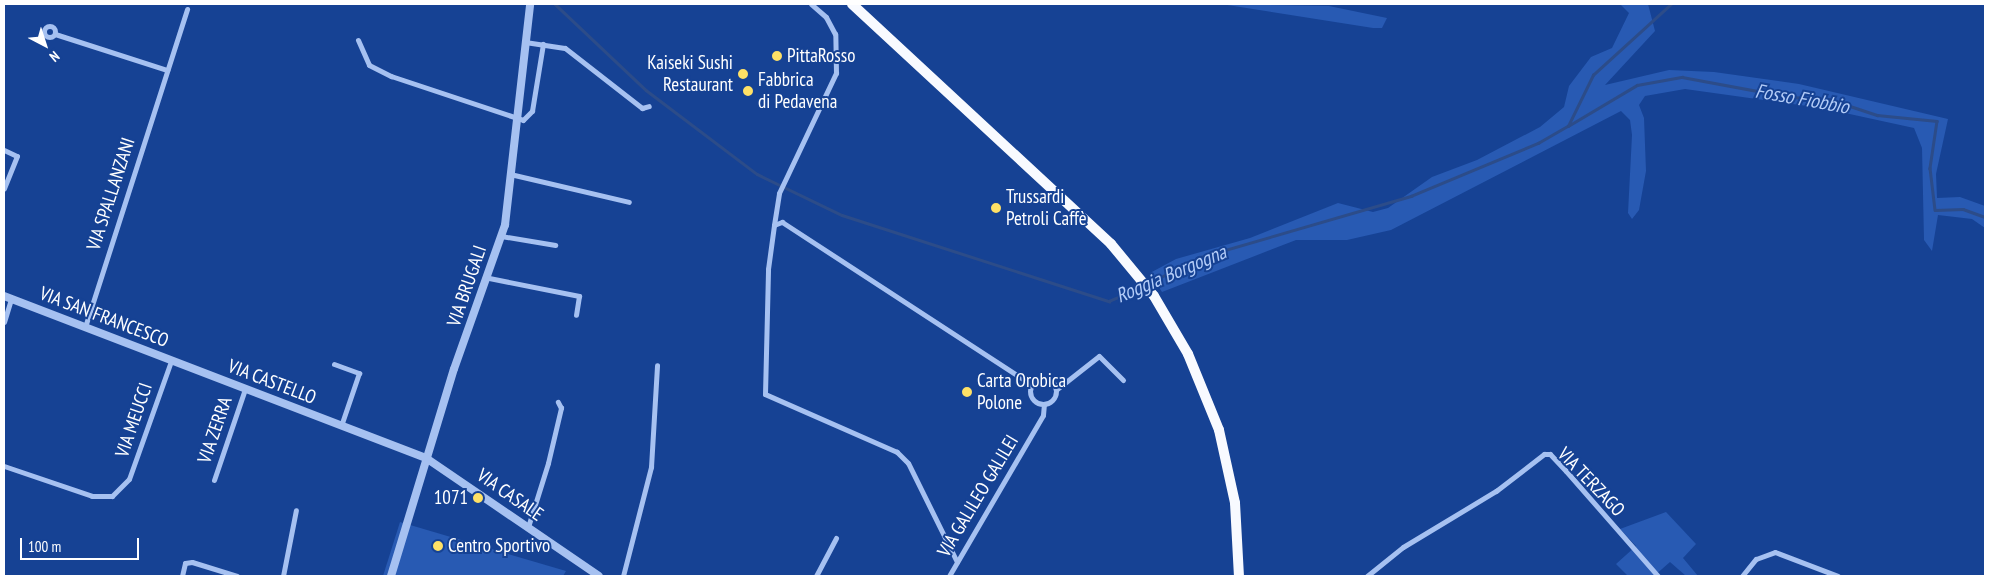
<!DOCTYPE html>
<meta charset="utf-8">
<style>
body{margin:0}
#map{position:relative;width:1989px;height:580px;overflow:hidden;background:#164294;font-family:"PT Sans Narrow",sans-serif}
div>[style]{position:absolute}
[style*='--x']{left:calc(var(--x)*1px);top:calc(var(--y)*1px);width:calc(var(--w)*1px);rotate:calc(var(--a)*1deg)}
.green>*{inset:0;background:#285ab3}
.stream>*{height:2.5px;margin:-1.25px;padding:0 1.25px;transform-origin:1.25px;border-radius:1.25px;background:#2c4c89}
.minor>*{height:5px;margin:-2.5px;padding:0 2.5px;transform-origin:2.5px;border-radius:2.5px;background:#a6c1f1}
.minor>.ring{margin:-2.5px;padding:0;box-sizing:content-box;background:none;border:5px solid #a6c1f1;border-radius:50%}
.tertiary>*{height:8px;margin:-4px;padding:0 4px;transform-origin:4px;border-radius:4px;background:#a6c1f1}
.trunk>*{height:10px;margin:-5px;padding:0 5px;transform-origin:5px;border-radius:5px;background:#f8faff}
.dots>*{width:14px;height:14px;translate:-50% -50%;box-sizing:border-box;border:2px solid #164294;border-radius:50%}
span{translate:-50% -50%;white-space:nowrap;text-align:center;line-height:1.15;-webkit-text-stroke:4px #164294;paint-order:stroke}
.poi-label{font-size:19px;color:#fff}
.left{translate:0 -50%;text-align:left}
.right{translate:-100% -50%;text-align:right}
.street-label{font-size:19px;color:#fff}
.water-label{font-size:20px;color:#b3ccf8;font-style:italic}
.frame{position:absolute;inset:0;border:5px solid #fff;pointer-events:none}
.north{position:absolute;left:20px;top:20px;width:50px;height:50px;-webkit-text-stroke:4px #164294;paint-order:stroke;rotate:140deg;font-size:14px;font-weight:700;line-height:20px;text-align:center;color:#fff}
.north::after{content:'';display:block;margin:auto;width:18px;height:22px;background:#fff;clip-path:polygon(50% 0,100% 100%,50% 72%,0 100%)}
.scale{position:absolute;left:20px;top:538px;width:119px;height:22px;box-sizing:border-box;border:2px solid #fff;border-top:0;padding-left:6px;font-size:15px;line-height:18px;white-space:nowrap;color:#fff;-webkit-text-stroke:4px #164294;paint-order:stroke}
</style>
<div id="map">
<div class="green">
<div style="clip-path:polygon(1221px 4px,1329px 6px,1387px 18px,1382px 28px,1373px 28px)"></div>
<div style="clip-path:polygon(1620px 4px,1648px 4px,1655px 31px,1605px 85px,1669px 70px,1714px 72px,1799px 84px,1948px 119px,1936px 174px,1937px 198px,1960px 197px,1985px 206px,1985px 228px,1972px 219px,1938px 215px,1932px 251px,1924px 240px,1922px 148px,1914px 128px,1822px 108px,1685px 89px,1645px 96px,1639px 105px,1644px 118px,1646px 171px,1639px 210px,1632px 219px,1628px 213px,1632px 135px,1630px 120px,1621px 111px,1391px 230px,1347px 240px,1296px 240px,1162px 292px,1150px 273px,1176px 259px,1250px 238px,1338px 203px,1373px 212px,1388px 208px,1432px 177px,1477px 160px,1540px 127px,1564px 107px,1569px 86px,1591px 57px,1612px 48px,1629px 13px)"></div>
<div style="clip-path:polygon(1666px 512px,1696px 544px,1683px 558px,1698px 576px,1686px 576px,1670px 562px,1654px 576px,1628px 576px,1616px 564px,1636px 546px,1620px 529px)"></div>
<div style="clip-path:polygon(400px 522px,566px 571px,563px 576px,383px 576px)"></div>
</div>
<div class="stream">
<div style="--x:555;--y:4;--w:125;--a:43.4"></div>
<div style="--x:646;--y:90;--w:139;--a:37.1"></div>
<div style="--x:757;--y:174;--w:94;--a:25.8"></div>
<div style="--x:842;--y:215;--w:281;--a:17.9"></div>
<div style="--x:1109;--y:301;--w:36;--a:-23"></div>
<div style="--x:1568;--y:126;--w:80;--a:-30.7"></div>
<div style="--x:1637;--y:85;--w:46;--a:-10.1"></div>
<div style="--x:1682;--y:77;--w:110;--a:10.5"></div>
<div style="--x:1790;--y:97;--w:39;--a:3"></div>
<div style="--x:1829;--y:99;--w:51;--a:18.4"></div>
<div style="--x:1877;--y:115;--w:60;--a:5.7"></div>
<div style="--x:1937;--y:121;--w:48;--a:98.5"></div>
<div style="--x:1930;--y:168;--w:42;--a:83.2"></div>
<div style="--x:1935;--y:210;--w:28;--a:-2"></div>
<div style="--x:1963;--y:209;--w:23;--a:20"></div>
<div style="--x:1147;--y:284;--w:60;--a:-26.6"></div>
<div style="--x:1201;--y:257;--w:219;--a:-16.2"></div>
<div style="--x:1411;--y:196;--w:138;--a:-22.7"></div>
<div style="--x:1538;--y:143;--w:34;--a:-30"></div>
<div style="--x:1568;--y:126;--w:57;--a:-63.9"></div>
<div style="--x:1593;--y:75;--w:105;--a:-42.3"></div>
</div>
<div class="minor">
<div class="ring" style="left:44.5px;top:26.5px;width:6px;height:6px"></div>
<div style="--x:55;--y:34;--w:118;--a:17.8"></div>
<div style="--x:358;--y:40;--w:27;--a:66"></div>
<div style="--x:369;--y:65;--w:25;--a:27"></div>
<div style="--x:391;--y:76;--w:139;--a:18.4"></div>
<div style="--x:523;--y:120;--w:13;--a:-45"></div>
<div style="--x:532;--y:111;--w:68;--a:-80.7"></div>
<div style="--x:525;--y:42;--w:40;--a:8.5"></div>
<div style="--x:565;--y:48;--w:98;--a:37.9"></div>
<div style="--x:642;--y:108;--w:7;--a:-16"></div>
<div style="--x:4;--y:150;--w:14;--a:25"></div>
<div style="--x:17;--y:156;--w:35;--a:112"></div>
<div style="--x:510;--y:174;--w:122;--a:13.2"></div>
<div style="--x:774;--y:225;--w:32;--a:-81"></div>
<div style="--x:779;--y:193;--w:133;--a:-64.6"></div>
<div style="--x:836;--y:73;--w:39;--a:-91"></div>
<div style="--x:835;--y:34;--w:19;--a:-118"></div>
<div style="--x:826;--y:17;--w:20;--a:-139"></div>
<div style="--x:501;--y:236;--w:55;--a:9.5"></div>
<div style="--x:489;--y:278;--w:92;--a:11.3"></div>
<div style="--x:579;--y:296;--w:19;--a:99"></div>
<div style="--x:4;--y:322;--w:24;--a:-73"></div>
<div style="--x:85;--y:327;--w:334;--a:-72.2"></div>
<div style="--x:334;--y:364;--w:27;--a:20"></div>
<div style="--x:359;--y:373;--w:56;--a:108.8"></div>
<div class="ring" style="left:1030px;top:378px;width:21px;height:21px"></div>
<div style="--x:1057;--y:389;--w:53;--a:-38.2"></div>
<div style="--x:1099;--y:356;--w:34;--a:45"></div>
<div style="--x:4;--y:466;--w:93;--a:18.8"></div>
<div style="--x:92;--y:496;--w:20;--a:0"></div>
<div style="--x:112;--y:496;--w:24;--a:-45"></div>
<div style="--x:129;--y:479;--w:125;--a:-70.4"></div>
<div style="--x:214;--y:480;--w:96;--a:-71.2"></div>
<div style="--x:528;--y:527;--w:67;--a:-72.6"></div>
<div style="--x:548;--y:463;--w:57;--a:-76.7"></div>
<div style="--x:561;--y:408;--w:7;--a:-117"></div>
<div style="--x:957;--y:562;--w:110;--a:-116.3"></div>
<div style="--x:908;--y:463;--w:16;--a:-135"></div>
<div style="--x:897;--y:452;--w:144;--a:-156.3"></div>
<div style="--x:765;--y:394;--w:125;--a:-88.6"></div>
<div style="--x:768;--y:269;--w:44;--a:-82.2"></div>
<div style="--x:774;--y:225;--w:9;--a:-21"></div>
<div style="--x:782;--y:222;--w:298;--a:33.1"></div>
<div style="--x:182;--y:576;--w:13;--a:-77"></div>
<div style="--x:185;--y:563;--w:7;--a:-8"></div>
<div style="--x:192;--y:562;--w:47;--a:17.3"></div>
<div style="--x:283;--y:576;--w:67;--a:-78.9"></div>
<div style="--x:623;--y:576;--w:113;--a:-75.6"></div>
<div style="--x:651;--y:467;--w:102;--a:-86.6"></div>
<div style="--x:816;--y:576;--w:43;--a:-62.2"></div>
<div style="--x:949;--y:576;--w:186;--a:-59.7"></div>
<div style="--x:1043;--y:415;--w:11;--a:-85"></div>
<div style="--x:1367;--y:576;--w:46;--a:-38.9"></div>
<div style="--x:1403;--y:547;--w:109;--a:-31.1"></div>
<div style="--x:1496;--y:491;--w:61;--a:-37.6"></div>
<div style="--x:1544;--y:454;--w:6;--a:0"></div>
<div style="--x:1550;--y:454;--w:23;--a:47"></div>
<div style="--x:1566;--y:471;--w:140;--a:48.8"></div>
<div style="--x:1742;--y:576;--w:22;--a:-51"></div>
<div style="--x:1756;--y:559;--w:20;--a:-20"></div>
<div style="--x:1775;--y:552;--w:67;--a:20.9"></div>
</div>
<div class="tertiary">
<div style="--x:4;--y:296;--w:452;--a:21"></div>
<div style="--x:426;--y:458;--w:209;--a:34.3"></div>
<div style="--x:391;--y:576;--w:216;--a:-73.1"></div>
<div style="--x:454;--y:369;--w:153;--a:-70.5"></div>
<div style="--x:505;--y:225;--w:222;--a:-83.5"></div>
</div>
<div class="trunk">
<div style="--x:852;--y:4;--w:353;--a:42.8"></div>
<div style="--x:1111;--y:244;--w:67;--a:50.4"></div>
<div style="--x:1154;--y:296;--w:67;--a:59.6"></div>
<div style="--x:1188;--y:354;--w:82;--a:67.8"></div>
<div style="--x:1219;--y:430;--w:75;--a:77.6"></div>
<div style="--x:1235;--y:503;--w:73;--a:86.9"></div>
</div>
<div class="dots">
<div style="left:777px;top:56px;background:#ffe166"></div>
<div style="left:743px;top:74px;background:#ffe166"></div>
<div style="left:748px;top:91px;background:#ffe166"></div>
<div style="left:996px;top:208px;background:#ffe166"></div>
<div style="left:967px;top:392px;background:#ffe166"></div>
<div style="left:478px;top:498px;background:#ffe166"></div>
<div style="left:438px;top:546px;background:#ffe166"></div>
</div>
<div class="poi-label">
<span class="left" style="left:787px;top:56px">PittaRosso</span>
<span class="right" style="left:733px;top:74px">Kaiseki Sushi<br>Restaurant</span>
<span class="left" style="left:758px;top:91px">Fabbrica<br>di Pedavena</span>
<span class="left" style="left:1006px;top:208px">Trussardi<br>Petroli Caffè</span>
<span class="left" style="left:977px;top:392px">Carta Orobica<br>Polone</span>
<span class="right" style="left:468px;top:498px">1071</span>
<span class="left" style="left:448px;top:546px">Centro Sportivo</span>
</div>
<div class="street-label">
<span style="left:111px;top:194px;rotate:-72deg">VIA SPALLANZANI</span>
<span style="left:467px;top:286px;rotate:-71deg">VIA BRUGALI</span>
<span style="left:104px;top:317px;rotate:21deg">VIA SAN FRANCESCO</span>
<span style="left:272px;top:382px;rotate:21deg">VIA CASTELLO</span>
<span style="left:134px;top:420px;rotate:-71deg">VIA MEUCCI</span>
<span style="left:215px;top:430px;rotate:-71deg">VIA ZERRA</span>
<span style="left:1591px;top:482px;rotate:46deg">VIA TERZAGO</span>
<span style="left:510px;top:495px;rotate:35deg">VIA CASALE</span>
<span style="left:978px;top:496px;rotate:-59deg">VIA GALILEO GALILEI</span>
</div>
<div class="water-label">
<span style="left:1802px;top:99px;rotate:10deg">Fosso Fiobbio</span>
<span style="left:1171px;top:274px;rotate:-23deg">Roggia Borgogna</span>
</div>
<div class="frame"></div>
<div class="north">N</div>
<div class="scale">100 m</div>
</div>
